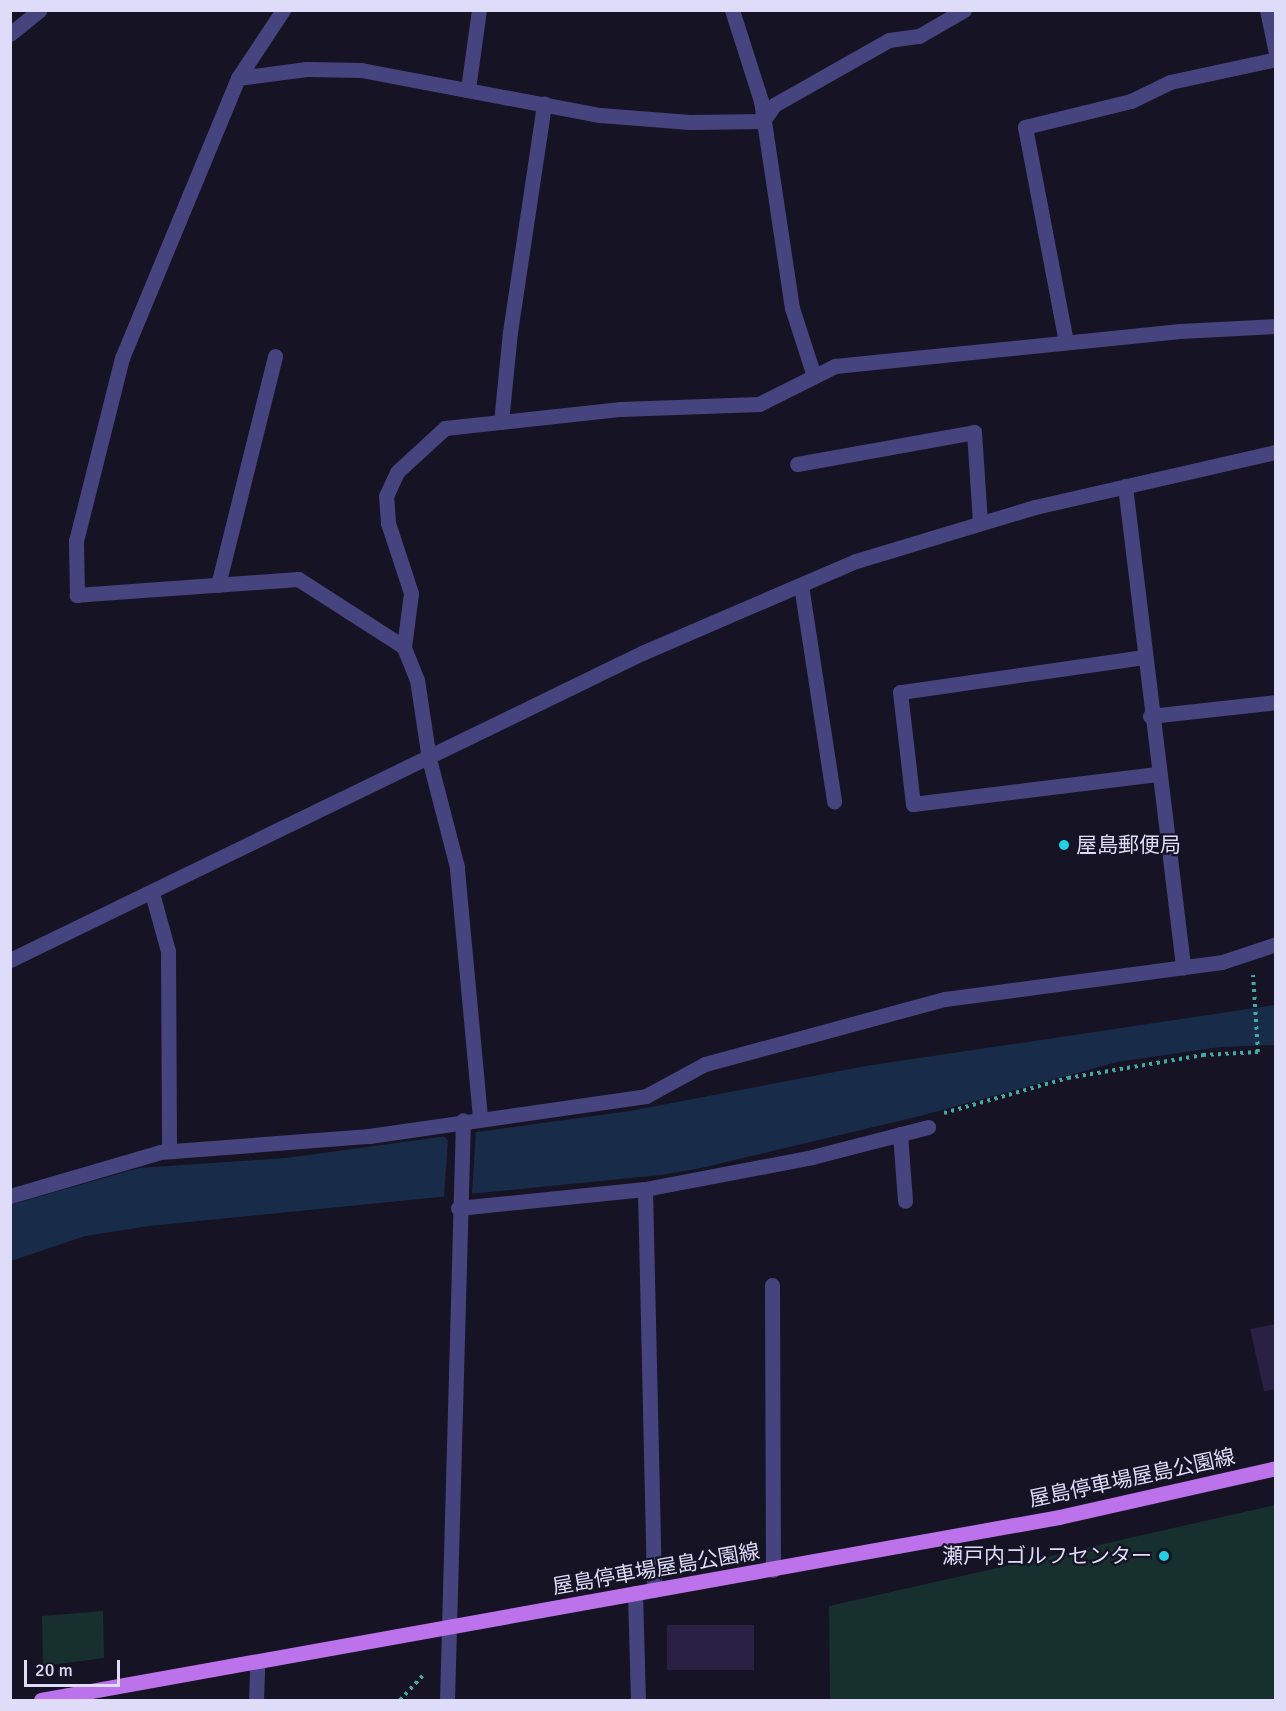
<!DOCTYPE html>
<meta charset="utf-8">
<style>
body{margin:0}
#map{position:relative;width:1286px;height:1711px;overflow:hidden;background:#161325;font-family:Signika,"Noto Sans JP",sans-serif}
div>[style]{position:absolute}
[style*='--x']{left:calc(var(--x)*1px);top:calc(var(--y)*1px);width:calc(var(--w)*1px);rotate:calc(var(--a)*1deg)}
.green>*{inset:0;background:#172f2d}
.water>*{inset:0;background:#182c49}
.pier>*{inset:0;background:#161325}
.building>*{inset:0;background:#282144;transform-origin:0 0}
.path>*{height:4px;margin-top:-2px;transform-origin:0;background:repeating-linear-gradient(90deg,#41aaa2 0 3px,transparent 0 7.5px)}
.minor>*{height:15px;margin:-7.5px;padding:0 7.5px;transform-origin:7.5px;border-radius:7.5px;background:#46447e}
.major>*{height:15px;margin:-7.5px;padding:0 7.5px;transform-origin:7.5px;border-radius:7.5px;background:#bc72eb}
.dots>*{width:16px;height:16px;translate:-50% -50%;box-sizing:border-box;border:3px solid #161325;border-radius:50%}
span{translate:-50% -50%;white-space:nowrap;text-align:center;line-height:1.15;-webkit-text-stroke:4.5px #161325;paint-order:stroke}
.poi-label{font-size:21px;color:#dfdcfa}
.left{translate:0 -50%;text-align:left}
.right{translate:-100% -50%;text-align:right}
.street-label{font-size:21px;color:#dfdcfa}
.frame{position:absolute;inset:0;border:12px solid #dfdcfa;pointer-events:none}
.scale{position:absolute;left:24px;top:1660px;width:96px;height:27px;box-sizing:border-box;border:3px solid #dfdcfa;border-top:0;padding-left:8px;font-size:18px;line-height:21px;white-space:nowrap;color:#dfdcfa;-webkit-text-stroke:4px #161325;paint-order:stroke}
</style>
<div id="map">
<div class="green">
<div style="clip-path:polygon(1275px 1505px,1275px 1700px,830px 1700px,829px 1606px)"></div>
<div style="clip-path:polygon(103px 1611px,104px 1658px,43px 1666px,42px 1616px)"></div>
</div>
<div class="water">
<div style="clip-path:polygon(1275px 1005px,1275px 1045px,1220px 1047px,1117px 1062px,920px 1116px,701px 1168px,661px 1175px,149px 1226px,85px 1236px,11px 1261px,10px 1205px,139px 1168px,286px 1158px,630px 1111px,866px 1066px)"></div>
</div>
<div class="pier">
<div style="clip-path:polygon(476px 1130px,472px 1194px,444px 1197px,448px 1140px,442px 1135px)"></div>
</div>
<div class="building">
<div style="clip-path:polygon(1276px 1324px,1276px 1389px,1264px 1391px,1250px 1329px)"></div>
<div style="left:667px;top:1625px;width:87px;height:45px"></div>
</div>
<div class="path">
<div style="--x:944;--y:1113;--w:129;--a:-15.8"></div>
<div style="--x:1068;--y:1078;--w:137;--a:-9.7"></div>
<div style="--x:1203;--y:1055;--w:55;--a:-3.1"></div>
<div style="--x:1258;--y:1052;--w:77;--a:-93.7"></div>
<div style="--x:400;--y:1700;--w:35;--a:-47"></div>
</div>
<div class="minor">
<div style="--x:732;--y:10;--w:96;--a:72.3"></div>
<div style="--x:761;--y:101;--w:209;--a:81.5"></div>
<div style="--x:792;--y:308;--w:71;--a:72.1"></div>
<div style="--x:1267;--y:10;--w:44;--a:78.2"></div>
<div style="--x:10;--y:34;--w:38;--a:-39"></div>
<div style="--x:238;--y:78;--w:82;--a:-56.5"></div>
<div style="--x:468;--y:89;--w:80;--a:-82.1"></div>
<div style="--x:1066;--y:342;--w:219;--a:-100.8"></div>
<div style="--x:1025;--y:127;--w:109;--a:-13.8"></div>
<div style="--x:1131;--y:101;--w:43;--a:-26"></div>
<div style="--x:1170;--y:82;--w:108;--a:-12.2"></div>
<div style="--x:501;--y:422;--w:90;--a:-84.3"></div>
<div style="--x:510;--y:332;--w:231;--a:-81.5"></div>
<div style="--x:797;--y:464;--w:180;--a:-10.2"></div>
<div style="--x:974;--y:432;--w:91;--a:86.2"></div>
<div style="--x:1125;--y:486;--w:485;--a:83.1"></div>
<div style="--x:218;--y:585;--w:236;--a:-76"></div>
<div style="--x:801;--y:585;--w:219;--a:81.3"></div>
<div style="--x:404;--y:647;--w:54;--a:-82.6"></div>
<div style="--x:411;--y:593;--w:74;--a:-108.2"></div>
<div style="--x:388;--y:523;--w:27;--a:-94"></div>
<div style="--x:386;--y:496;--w:26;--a:-65"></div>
<div style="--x:397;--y:472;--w:65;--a:-42.5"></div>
<div style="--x:445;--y:428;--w:177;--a:-6.2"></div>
<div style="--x:621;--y:409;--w:138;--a:-2.1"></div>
<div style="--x:759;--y:404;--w:85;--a:-26.6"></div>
<div style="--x:835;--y:366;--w:347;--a:-5.8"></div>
<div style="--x:1180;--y:331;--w:96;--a:-3"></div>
<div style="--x:1144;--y:657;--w:246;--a:171.8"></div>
<div style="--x:900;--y:692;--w:113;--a:83.4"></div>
<div style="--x:913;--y:804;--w:246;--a:-7"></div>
<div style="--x:1150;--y:716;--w:127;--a:-6.3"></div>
<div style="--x:152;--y:893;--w:60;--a:74.6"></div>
<div style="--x:168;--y:951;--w:200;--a:89.7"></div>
<div style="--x:10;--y:960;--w:703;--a:-25.91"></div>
<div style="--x:642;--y:653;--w:233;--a:-23.3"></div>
<div style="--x:856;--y:561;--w:187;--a:-16.8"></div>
<div style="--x:1035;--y:507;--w:247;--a:-12.9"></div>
<div style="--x:480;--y:1117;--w:251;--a:-95.3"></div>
<div style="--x:457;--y:867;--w:112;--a:-104.5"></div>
<div style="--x:429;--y:759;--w:80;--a:-98.6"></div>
<div style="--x:417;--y:680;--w:35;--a:-112"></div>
<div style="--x:404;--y:647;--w:126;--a:-147.3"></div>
<div style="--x:298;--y:579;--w:222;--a:175.9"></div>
<div style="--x:77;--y:595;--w:54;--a:-91.1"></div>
<div style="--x:76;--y:541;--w:189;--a:-75.9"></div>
<div style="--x:122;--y:358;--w:303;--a:-67.5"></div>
<div style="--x:238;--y:78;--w:69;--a:-7.5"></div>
<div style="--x:306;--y:69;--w:55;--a:1"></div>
<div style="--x:361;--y:70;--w:243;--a:10.7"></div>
<div style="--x:600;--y:115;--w:90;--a:4.4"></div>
<div style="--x:690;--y:122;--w:73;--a:-0.8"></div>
<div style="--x:763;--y:121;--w:19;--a:-55"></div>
<div style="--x:774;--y:105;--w:132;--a:-29.5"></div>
<div style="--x:889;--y:40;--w:30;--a:-8"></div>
<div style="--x:919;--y:36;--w:52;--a:-30"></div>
<div style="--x:900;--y:1134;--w:67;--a:85.7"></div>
<div style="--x:645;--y:1189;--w:170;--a:-10.8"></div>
<div style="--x:812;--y:1157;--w:120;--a:-14.5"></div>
<div style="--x:10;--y:1196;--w:156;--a:-16.3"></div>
<div style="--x:160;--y:1152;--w:210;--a:-4.4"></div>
<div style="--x:369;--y:1136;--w:280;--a:-8.2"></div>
<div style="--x:646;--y:1096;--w:67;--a:-28.5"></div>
<div style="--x:705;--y:1064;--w:249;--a:-15.2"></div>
<div style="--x:945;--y:999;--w:279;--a:-7.6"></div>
<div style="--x:1222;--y:962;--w:57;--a:-18.4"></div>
<div style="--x:458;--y:1208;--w:188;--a:-5.8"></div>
<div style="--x:645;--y:1189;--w:401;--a:88.7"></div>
<div style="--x:772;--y:1285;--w:285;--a:89.8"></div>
<div style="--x:635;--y:1593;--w:107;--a:88.4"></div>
<div style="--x:256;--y:1700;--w:38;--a:-88"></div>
<div style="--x:447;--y:1700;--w:580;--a:-88.42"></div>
</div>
<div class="major">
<div style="--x:41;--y:1700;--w:1034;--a:-10.19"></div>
<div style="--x:1059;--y:1517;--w:222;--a:-12.7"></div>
</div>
<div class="dots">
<div style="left:1064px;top:845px;background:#22d0e0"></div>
<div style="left:1164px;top:1556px;background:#22d0e0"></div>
</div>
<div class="poi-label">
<span class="left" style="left:1076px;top:845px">屋島郵便局</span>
<span class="right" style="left:1152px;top:1556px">瀬戸内ゴルフセンター</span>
</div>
<div class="street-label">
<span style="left:1132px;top:1478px;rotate:-12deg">屋島停車場屋島公園線</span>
<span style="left:656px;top:1569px;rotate:-10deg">屋島停車場屋島公園線</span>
</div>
<div class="frame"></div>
<div class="scale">20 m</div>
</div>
